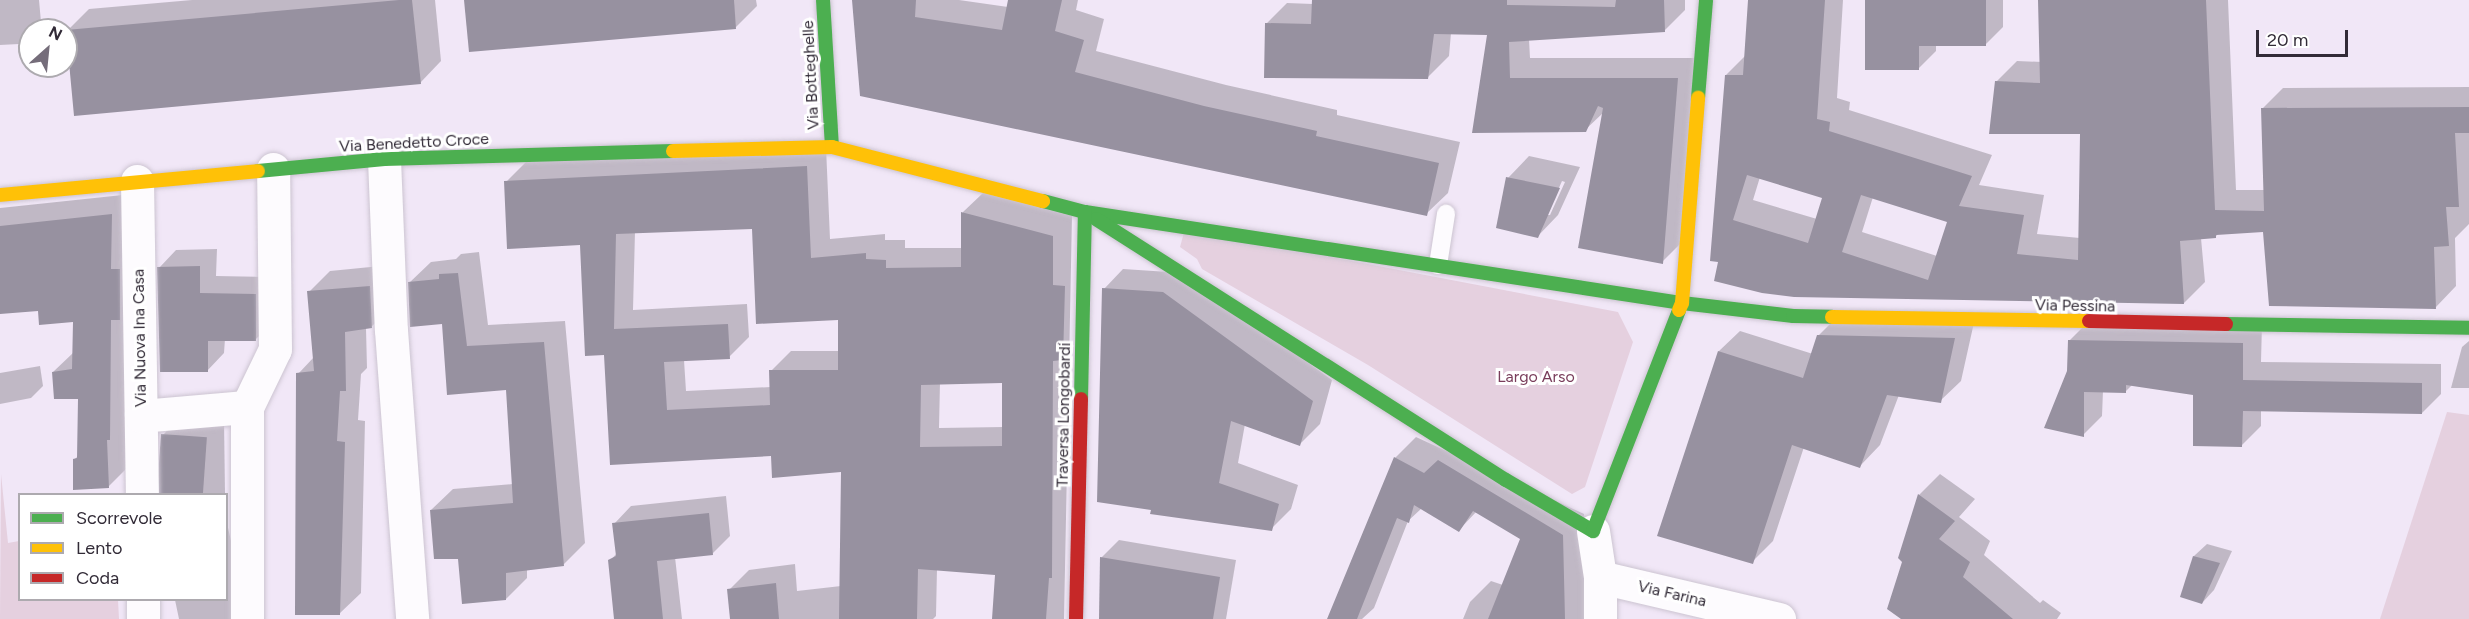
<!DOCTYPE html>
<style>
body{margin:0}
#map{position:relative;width:2469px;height:619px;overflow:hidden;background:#f1e7f7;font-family:Figtree,sans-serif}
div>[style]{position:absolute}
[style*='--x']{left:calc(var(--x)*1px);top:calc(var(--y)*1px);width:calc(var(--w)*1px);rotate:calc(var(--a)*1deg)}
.green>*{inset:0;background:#e5d0df}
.shadow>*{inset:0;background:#0003}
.building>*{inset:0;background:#9791a0;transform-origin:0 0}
.roads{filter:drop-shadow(0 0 2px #ccc4d1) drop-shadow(0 0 2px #ccc4d1)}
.lane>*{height:18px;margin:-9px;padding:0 9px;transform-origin:9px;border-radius:9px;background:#fdfbfe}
.street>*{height:33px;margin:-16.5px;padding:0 16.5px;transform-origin:16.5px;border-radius:16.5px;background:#fdfbfe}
.fast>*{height:14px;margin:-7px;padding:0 7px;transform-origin:7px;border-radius:7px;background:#4caf50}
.slow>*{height:14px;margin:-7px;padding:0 7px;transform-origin:7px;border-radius:7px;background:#ffc107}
.jam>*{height:14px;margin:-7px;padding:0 7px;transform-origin:7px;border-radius:7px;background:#c62828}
span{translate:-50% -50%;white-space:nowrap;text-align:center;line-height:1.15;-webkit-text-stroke:6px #fff;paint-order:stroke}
.street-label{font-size:16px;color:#322b37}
.park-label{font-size:16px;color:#793d5b}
.legend{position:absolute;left:18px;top:493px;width:210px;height:108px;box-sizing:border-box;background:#fff;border:2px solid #adaaaf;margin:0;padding:8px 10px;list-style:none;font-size:18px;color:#322b37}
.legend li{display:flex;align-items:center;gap:12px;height:30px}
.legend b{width:30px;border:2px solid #adaaaf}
.north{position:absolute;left:18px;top:18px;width:60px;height:60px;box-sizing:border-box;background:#fff;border:2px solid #adaaaf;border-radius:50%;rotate:27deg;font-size:16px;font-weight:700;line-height:24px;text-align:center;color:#322b37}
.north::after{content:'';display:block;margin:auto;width:21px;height:27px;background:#756d7a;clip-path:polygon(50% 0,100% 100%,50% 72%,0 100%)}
.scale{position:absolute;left:2256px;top:30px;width:92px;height:27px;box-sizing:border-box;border:3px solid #322b37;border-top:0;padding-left:8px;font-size:18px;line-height:21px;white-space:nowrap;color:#322b37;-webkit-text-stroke:4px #fff;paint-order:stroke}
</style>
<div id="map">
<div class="green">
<div style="clip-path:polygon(1185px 229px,1618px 312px,1633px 342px,1585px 487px,1572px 494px,1368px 365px,1202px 269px,1197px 259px,1180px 247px)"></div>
<div style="clip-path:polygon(2447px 412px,2469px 415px,2469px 619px,2380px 619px)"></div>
<div style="clip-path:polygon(1px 474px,8px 543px,19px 541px,20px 600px,118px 600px,119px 619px,0 619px)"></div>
</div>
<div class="shadow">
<div style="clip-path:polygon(0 0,39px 0,41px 22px,19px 44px,0 45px)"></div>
<div style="clip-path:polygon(192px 0,435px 0,441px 61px,420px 83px,67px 31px,89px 9px)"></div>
<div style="clip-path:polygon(465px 0,756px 0,757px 6px,736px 27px)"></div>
<div style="clip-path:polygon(853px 0,959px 0,1008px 7px,1009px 0,1078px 0,1076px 10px,1104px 19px,1096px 51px,1226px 85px,1337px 110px,1337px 115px,1460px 142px,1448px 193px,1426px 214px)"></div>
<div style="clip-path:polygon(1313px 0,1685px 0,1685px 10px,1664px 31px,1529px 39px,1530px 58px,1698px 58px,1683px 241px,1662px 262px,1604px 112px,1585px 130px,1474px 132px,1489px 34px,1451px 33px,1449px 56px,1428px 77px,1266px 24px,1287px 3px,1313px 4px)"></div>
<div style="clip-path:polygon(evenodd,1749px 0,1843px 0,1837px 98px,1850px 102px,1849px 110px,1992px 155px,1979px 185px,2044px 195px,2037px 234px,2080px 238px,2082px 133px,1996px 82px,2017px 61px,2042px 62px,2039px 0,2228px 0,2236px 190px,2265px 190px,2262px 109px,2283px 88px,2469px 87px,2469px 224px,2455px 238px,2456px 286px,2436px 307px,2265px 230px,2219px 233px,2216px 236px,2201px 238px,2205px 282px,2184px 303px,1715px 280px,1720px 261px,1726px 75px,1745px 56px,1749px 0,1760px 177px,1824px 197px,1817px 219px,1753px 200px,1760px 177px,1749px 0,1873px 197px,1949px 221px,1937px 256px,1862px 232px,1873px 197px)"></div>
<div style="clip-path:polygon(1867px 0,2003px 0,2003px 27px,1986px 44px,1936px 45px,1936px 51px,1918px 69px)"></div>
<div style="clip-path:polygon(evenodd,826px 147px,830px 239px,885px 234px,885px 240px,905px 240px,905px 248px,963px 248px,963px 212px,983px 193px,1072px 216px,1064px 619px,993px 619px,996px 573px,937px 569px,936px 616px,933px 619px,731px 619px,729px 590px,749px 570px,795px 564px,797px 591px,841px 586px,843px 470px,773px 454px,611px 463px,605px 353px,581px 243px,506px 182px,526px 162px,826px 147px,753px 227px,840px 319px,840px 351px,791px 351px,771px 371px,771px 387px,686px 391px,684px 360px,729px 357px,749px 337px,747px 304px,633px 310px,635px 232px,753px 227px,826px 147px,1003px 381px,1003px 427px,939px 428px,940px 383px,1003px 381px)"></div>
<div style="clip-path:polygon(evenodd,1529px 156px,1580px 167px,1558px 215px,1537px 237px,1508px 178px,1529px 156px,1562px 181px,1565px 182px,1550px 215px,1547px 215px,1562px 181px)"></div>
<div style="clip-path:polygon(132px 194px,129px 466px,108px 487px,75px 459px,78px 456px,79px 397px,53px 372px,74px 352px,74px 321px,40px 309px,0 313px,0 208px)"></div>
<div style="clip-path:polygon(217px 249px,216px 276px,272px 277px,273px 322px,256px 339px,225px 339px,224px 353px,207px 371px,159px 268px,176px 250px)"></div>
<div style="clip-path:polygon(479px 252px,488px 325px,565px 321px,585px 543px,564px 564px,527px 569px,527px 578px,506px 599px,460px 557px,431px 510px,453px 489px,513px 484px,507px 389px,409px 283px,431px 262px,456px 259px,461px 254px)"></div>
<div style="clip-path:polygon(391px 265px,393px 306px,371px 327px,366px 328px,367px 368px,361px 374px,358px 420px,365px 421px,361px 593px,339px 614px,298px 374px,314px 357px,309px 292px,330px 271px)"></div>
<div style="clip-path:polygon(1123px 269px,1184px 273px,1332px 380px,1320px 424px,1300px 444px,1245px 424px,1238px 463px,1298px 485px,1291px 509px,1271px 529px,1153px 508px,1104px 289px)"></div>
<div style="clip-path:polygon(1839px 315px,1975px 318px,1961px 381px,1940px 401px,1899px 395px,1880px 445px,1860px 466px,1804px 447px,1773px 541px,1752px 562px,1719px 351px,1740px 331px,1813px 354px,1818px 336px)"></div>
<div style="clip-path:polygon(2089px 321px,2262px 324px,2261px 362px,2441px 364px,2441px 394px,2422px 413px,2261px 410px,2261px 426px,2242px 445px,2195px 394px,2132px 385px,2126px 391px,2103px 391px,2102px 416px,2083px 435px,2069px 372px,2070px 340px)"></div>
<div style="clip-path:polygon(2469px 341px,2469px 388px,2451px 388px,2462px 347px)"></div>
<div style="clip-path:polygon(40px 366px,43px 386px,31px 398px,0 404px,0 373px)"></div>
<div style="clip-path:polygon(180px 417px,224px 420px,225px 494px,163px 494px,163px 435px)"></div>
<div style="clip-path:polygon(1416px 437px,1584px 514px,1586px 619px,1463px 619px,1470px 602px,1491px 581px,1503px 585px,1521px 538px,1477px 511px,1459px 530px,1422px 508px,1408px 521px,1374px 608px,1362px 619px,1337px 619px,1395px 458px)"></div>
<div style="clip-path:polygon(1940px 474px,1975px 499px,1959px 517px,1990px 541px,1984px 555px,2040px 603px,2043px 600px,2061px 613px,2057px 619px,1903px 619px,1903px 562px,1919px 495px)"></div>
<div style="clip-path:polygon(726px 496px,730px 536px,712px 554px,675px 557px,682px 619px,616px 619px,610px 561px,617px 553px,614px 524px,631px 506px)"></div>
<div style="clip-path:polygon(226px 519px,246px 606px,234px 619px,179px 619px,175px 600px,226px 600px)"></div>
<div style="clip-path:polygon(1119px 540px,1236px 560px,1226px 619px,1100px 619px,1101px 558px)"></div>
<div style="clip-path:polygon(2207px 544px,2232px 551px,2214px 590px,2202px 603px,2194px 556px)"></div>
</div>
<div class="building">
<div style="clip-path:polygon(399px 0,412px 0,421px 84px,74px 116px,66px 30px)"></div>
<div style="clip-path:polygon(464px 0,734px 0,736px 29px,469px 52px)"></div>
<div style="clip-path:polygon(852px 0,916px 0,915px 17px,1002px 30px,1008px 0,1062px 0,1055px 31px,1084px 40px,1075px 72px,1204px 106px,1317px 131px,1316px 136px,1439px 163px,1427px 216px,860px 96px)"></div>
<div style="clip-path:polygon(1312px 0,1507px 0,1507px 5px,1615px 7px,1616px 0,1664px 0,1665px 32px,1509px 42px,1510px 78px,1678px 78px,1663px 264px,1578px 248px,1603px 108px,1598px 106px,1586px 132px,1472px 133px,1487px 35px,1434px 34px,1428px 79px,1264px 78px,1265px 23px,1311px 24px)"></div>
<div style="clip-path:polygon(evenodd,1748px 0,1825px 0,1817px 119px,1830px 122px,1829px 131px,1972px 176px,1959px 206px,2024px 215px,2017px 254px,2078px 260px,2080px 134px,1989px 134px,1995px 81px,2040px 83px,2038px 0,2206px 0,2215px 210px,2264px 211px,2261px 108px,2469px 107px,2469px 133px,2455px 133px,2459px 207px,2446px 207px,2449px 246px,2434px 247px,2436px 309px,2269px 306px,2263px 232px,2216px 235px,2216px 238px,2180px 241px,2184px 304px,1794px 297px,1762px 293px,1714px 281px,1718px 262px,1710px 261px,1725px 75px,1743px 75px,1748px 0,1747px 175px,1822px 198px,1808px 243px,1733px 220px,1747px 175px,1748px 0,1861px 195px,1947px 222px,1928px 280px,1842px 252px,1861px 195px)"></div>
<div style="clip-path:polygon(1865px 0,1986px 0,1986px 46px,1919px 46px,1919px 70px,1865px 70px)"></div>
<div style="clip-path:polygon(evenodd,807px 166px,811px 258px,866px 253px,866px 259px,886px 260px,886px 268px,961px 267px,961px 212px,1053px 236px,1053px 285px,1065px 286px,1063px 360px,1053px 361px,1052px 578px,1049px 578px,1046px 619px,992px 619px,995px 575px,918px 569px,917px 619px,839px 619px,841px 472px,772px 478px,771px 456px,610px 465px,604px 355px,585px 356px,580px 245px,507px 249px,504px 181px,807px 166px,752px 229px,756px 324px,838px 320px,838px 370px,769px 370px,770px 405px,667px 410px,664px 362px,730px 359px,728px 324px,614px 329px,616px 234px,752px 229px,807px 166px,1002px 383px,1002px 446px,920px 447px,921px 385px,1002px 383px)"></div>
<div style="clip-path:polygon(1506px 177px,1560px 188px,1538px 238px,1496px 228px)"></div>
<div style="clip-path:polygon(112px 214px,111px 269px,120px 269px,120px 320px,111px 320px,110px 440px,107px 440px,109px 488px,73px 490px,73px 459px,77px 458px,78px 399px,54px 399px,52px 372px,72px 369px,73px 322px,39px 325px,38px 311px,0 314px,0 226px)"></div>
<div style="clip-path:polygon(200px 266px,200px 293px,256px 294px,256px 341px,208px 341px,208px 372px,160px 372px,157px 267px)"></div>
<div style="clip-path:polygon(458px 273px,467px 346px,544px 342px,564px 566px,506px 573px,506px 600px,462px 604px,458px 559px,434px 559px,430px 510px,513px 503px,506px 390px,447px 395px,442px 324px,410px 327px,408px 282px,439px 279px,439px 274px)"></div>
<div style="clip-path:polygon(370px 286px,372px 328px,345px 332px,346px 391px,340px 391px,337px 441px,345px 442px,340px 615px,295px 615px,296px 373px,314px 371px,307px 291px)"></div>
<div style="clip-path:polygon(1102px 288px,1163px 292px,1313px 401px,1300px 446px,1231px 421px,1219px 483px,1279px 504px,1272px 531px,1150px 514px,1151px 510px,1097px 502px)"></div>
<div style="clip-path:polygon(1817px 335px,1955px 338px,1941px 403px,1887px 395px,1860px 468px,1792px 445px,1753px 564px,1657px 536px,1718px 351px,1803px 378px)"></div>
<div style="clip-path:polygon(2068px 340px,2243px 343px,2243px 380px,2422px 383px,2422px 414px,2243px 411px,2242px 447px,2193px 446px,2193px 395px,2126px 385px,2126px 393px,2084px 392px,2084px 437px,2044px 428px,2067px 371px)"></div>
<div style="left:161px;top:434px;width:46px;height:61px;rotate:4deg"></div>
<div style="clip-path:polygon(1394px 457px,1424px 473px,1438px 460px,1563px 535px,1565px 619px,1488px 619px,1520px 539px,1473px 511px,1459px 532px,1414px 505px,1409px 523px,1397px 518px,1357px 619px,1327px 619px)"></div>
<div style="clip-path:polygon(1918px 494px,1955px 521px,1939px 539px,1970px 562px,1963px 577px,2013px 619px,1901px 619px,1887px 609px,1902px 562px,1898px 558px)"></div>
<div style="clip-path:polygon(709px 513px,713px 555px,657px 561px,663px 619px,614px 619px,608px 560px,616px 556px,612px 523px)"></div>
<div style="clip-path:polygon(2193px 556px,2220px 563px,2202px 604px,2180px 597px)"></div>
<div style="clip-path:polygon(1100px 557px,1220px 577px,1213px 619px,1099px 619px)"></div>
<div style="clip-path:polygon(776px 583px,779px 619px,730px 619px,727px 589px)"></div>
</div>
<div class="roads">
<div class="lane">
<div style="--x:1438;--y:265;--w:52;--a:-81.1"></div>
</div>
<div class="street">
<div style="--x:384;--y:159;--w:171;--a:87.7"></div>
<div style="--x:391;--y:330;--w:290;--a:85.8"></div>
<div style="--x:137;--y:181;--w:313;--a:89.1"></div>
<div style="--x:141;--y:416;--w:106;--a:-4.9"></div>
<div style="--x:1593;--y:531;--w:47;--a:81.3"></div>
<div style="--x:1600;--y:577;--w:42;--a:90"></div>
<div style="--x:1600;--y:577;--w:184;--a:13.2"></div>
<div style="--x:143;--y:600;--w:19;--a:90"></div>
<div style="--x:247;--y:619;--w:212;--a:-90"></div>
<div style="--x:247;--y:407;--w:64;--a:-64.2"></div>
<div style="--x:275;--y:349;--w:180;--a:-90.6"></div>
</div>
<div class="fast">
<div style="--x:823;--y:0;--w:147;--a:86.5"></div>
<div style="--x:1698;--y:98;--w:98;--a:-85.3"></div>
<div style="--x:258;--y:171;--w:127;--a:-5.4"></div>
<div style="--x:384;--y:159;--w:289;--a:-1.6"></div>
<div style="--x:1043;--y:201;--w:43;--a:14.7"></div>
<div style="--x:1085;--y:212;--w:604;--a:8.67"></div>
<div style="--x:1682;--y:303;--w:112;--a:6.7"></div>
<div style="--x:1793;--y:316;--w:39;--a:1"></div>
<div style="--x:1096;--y:219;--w:486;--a:32.5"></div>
<div style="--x:1506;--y:480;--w:101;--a:30.4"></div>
<div style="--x:1593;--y:531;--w:237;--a:-68.7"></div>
<div style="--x:2226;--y:324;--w:243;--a:0.9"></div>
<div style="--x:1081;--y:399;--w:187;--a:-88.8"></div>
</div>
<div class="slow">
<div style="--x:673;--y:151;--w:159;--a:-1.4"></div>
<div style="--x:832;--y:147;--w:218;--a:14.4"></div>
<div style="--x:0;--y:195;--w:259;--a:-5.3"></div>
<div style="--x:1679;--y:310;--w:8;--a:-67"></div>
<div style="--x:1682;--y:303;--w:206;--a:-85.5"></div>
<div style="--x:1832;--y:317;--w:257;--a:0.9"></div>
</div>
<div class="jam">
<div style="--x:2089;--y:321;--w:137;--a:1.3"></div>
<div style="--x:1076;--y:619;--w:220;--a:-88.7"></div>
</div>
</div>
<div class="street-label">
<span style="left:811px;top:75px;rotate:-93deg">Via Botteghelle</span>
<span style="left:414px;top:143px;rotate:-3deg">Via Benedetto Croce</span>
<span style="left:2075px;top:306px;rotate:1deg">Via Pessina</span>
<span style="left:140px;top:338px;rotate:-91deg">Via Nuova Ina Casa</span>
<span style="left:1064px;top:415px;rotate:-89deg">Traversa Longobardi</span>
<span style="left:1672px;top:594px;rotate:13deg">Via Farina</span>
</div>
<div class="park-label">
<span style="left:1536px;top:377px">Largo Arso</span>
</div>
<ul class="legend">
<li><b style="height:8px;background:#4caf50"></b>Scorrevole</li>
<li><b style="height:8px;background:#ffc107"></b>Lento</li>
<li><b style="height:8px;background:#c62828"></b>Coda</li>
</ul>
<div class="north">N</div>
<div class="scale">20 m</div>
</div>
